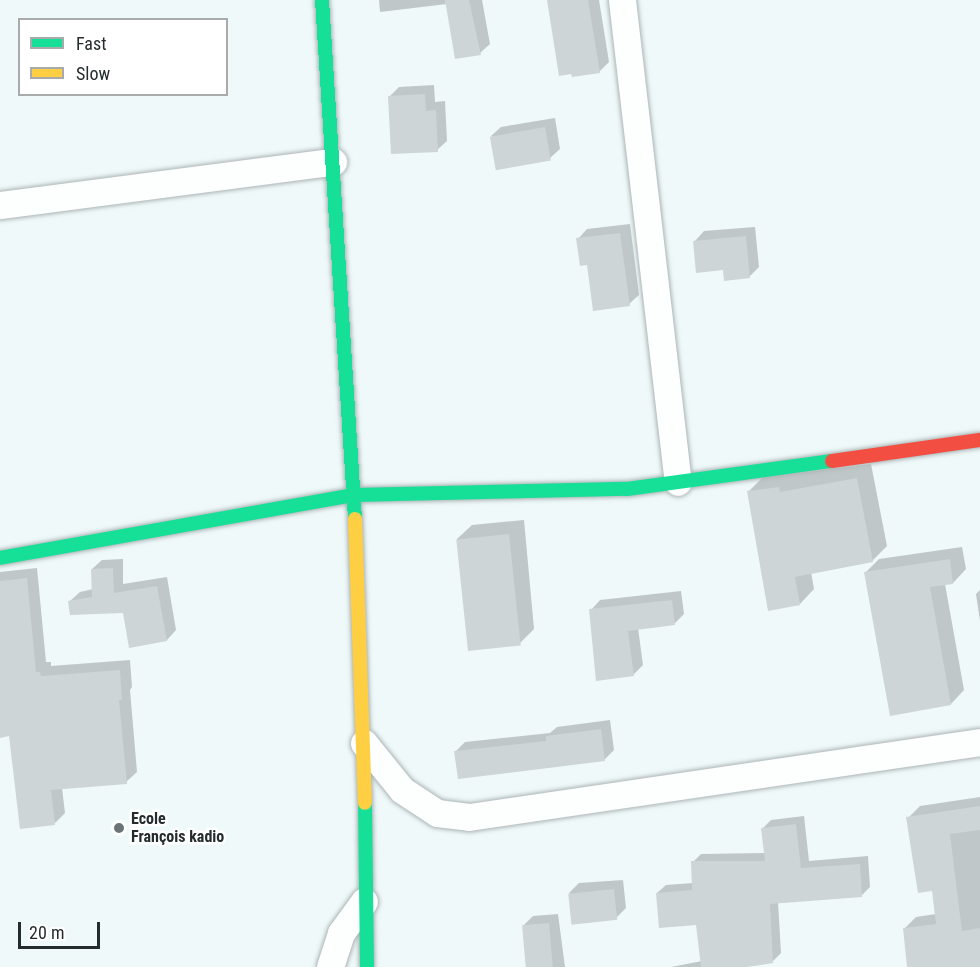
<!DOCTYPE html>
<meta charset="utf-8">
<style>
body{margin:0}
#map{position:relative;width:980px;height:967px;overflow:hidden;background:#eff9fa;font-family:"Roboto Condensed",sans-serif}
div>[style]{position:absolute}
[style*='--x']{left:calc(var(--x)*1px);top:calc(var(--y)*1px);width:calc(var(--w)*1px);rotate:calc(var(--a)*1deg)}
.shadow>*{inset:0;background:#0003}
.building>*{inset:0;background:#cdd5d6;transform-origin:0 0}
.roads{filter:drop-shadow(0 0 2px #adb5b6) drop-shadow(0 0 2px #adb5b6)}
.street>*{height:27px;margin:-13.5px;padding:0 13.5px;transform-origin:13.5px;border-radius:13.5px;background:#fdfefe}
.fast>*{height:14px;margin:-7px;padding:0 7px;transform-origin:7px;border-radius:7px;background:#16e098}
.slow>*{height:14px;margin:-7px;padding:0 7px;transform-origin:7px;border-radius:7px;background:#ffcf43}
.jam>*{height:14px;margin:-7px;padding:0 7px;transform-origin:7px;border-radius:7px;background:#f24e42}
.dots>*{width:16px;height:16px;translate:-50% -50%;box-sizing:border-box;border:3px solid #fff;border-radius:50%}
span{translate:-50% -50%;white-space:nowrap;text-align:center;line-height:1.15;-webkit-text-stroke:5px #fff;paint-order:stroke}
.poi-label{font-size:16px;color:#242c2d;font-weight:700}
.left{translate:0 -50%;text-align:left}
.legend{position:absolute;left:18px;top:18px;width:210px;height:78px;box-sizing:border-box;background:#fff;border:2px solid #a7abab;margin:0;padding:8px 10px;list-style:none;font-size:18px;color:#242c2d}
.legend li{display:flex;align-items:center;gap:12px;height:30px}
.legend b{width:30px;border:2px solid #a7abab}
.scale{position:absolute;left:18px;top:922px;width:82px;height:27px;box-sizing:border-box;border:3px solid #242c2d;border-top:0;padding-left:8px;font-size:18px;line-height:21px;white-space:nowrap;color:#242c2d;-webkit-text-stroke:4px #fff;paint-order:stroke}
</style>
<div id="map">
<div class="shadow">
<div style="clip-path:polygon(379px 0,482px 0,490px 44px,480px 53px,447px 4px,380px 12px)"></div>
<div style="clip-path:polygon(549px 0,599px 0,609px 62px,599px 72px)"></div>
<div style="clip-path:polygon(434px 85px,435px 102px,445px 101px,447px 141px,437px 150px,389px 97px,399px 87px)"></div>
<div style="clip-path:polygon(555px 118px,560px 149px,550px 158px,491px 136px,501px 127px)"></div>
<div style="clip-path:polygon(630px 224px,639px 295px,629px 304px,588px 264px,578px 239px,587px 229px)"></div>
<div style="clip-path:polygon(755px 227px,759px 267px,749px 277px,724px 268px,695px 241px,704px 231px)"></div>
<div style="clip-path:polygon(871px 464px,887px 546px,872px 561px,811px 572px,814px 589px,800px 604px,748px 492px,763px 477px)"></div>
<div style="clip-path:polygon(524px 520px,534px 629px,519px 644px,457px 539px,472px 525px)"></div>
<div style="clip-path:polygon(962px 547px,966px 569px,953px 583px,945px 584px,964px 690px,951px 704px,865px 573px,879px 559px)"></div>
<div style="clip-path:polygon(123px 559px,123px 584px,167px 577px,176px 630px,167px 640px,124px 611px,70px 601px,80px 592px,93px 589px,92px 569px,102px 560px)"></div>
<div style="clip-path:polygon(37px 568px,46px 662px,51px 662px,51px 666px,130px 660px,132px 687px,130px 690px,137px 772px,126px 782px,62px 788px,65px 813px,55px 823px,10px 735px,0 736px,0 572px)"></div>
<div style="clip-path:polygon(980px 590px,980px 621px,976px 594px)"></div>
<div style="clip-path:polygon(681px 591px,684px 614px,674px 624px,638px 628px,643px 665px,633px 675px,591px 610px,600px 600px)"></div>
<div style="clip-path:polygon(610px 720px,614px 750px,604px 760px,456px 751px,465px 742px,550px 733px,557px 727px)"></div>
<div style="clip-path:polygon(980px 797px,980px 967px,909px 967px,904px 929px,916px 917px,936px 914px,933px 890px,908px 818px,920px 806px)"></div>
<div style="clip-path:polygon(804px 816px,809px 861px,868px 856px,870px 887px,862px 895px,778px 902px,781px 953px,772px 962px,736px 967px,671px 967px,702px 961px,697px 924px,657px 893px,666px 885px,693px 883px,693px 862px,701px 854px,765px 853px,763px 828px,771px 820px)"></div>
<div style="clip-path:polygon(623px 880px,626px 908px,616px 918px,569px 893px,579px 883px)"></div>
<div style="clip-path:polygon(558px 914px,565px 967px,527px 967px,523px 926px,533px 916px)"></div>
</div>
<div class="building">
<div style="clip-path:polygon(445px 0,469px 0,481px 55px,455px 59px)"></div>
<div style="clip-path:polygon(547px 0,588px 0,600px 73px,572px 77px,571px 74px,559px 76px)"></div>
<div style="clip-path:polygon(425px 94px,426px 111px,436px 110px,438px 152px,391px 154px,388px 96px)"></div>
<div style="left:545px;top:127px;width:34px;height:56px;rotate:80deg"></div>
<div style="clip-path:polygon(620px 233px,630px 306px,593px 311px,587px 265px,580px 266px,576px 238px)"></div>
<div style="clip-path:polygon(746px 236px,750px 278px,724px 281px,723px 270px,696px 273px,693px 241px)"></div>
<div style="clip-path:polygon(857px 478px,873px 562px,795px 577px,800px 605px,768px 611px,747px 491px,779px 487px,780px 492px)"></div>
<div style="left:509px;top:534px;width:112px;height:53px;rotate:84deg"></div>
<div style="clip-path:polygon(950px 559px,953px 584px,930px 587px,951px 705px,890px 716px,864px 572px)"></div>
<div style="clip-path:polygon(113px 568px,114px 593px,157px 586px,167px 641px,129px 648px,123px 613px,70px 615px,68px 601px,92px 597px,91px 569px)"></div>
<div style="clip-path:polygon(27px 578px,36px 672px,40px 672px,41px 676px,120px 670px,122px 700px,119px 700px,127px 784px,51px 790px,55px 825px,20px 829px,9px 736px,0 738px,0 581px)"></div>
<div style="clip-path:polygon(672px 600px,675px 625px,628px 631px,634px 676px,596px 681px,589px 609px)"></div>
<div style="clip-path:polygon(601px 729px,605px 761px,458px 779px,454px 751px,546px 741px,546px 736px)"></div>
<div style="clip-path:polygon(980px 806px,980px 830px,950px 834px,962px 931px,980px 928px,980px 967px,907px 967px,903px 928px,936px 924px,932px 891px,918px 893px,906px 817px)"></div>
<div style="clip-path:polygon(796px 824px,801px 868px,860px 864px,862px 897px,770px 904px,773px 963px,747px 967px,701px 967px,696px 925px,659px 928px,656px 893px,692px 890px,691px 861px,765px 861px,761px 828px)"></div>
<div style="left:614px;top:889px;width:31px;height:46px;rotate:84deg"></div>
<div style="left:549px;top:923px;width:44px;height:27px;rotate:85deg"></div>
</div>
<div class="roads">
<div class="street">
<div style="--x:622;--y:0;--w:485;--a:83.4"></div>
<div style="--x:0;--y:205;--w:336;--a:-7.4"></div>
<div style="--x:364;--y:743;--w:60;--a:51"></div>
<div style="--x:402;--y:790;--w:42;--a:33.3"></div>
<div style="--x:437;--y:813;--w:32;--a:7"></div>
<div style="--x:469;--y:817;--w:516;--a:-8.35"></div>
<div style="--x:330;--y:967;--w:36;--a:-72"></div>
<div style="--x:341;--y:933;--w:39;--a:-54"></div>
</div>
<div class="fast">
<div style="--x:322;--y:0;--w:520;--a:86.36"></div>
<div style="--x:0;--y:558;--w:360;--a:-10.1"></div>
<div style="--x:354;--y:495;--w:273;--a:-1.3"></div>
<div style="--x:627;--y:489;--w:207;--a:-7.8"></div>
<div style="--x:365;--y:803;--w:164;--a:89.3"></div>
</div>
<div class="slow">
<div style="--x:355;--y:519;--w:284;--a:88"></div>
</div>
<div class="jam">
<div style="--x:832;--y:461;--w:149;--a:-8.1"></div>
</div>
</div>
<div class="dots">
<div style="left:119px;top:828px;background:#6b7475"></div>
</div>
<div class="poi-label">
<span class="left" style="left:131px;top:828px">Ecole<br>François kadio</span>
</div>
<ul class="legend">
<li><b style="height:8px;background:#16e098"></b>Fast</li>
<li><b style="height:8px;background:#ffcf43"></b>Slow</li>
</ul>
<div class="scale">20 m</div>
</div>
